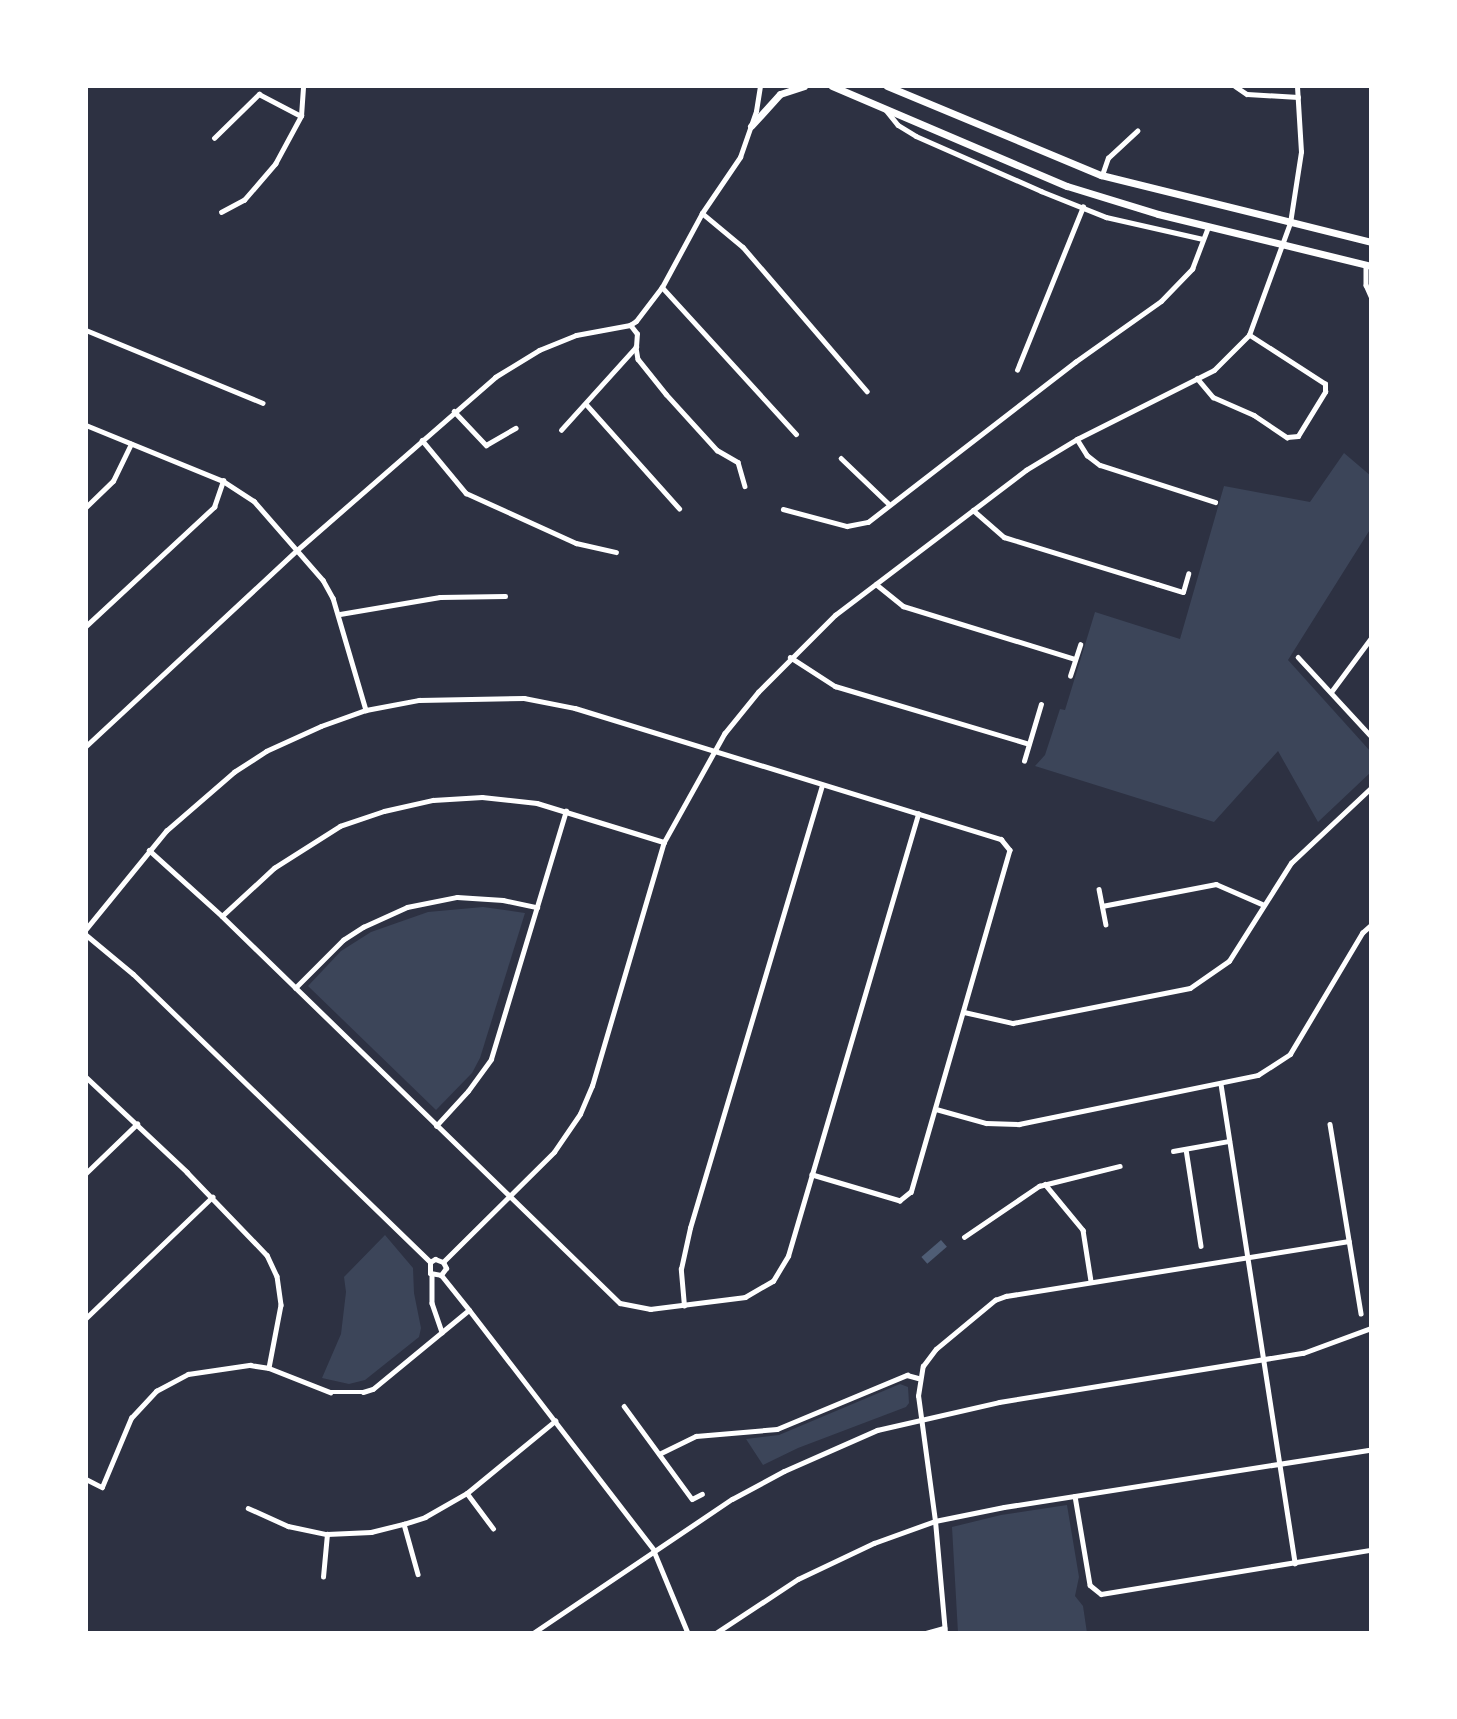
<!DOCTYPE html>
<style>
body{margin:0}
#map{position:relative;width:1457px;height:1719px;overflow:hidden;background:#2d3142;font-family:Commissioner,sans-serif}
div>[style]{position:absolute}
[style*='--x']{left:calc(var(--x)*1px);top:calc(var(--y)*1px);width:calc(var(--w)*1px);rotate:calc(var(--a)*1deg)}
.green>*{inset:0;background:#3c4559}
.water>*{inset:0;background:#4f5d75;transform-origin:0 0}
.minor>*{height:4.5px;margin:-2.25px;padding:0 2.25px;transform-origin:2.25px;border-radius:2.25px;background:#fff}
.tertiary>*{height:5px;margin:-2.5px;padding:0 2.5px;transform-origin:2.5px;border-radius:2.5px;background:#fff}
.primary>*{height:7px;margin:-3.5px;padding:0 3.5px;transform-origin:3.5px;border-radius:3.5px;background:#fff}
span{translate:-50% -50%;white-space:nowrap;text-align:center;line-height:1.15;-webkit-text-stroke:6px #fff;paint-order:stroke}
.frame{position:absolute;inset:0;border:88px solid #fff;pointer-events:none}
</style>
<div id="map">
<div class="green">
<div style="clip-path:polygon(1344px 453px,1371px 476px,1371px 528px,1288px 660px,1371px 752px,1371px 772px,1318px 822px,1278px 751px,1214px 822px,1035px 766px,1045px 755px,1060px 709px,1065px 710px,1095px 612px,1180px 639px,1224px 486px,1310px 502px)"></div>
<div style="clip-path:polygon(483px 907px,525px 913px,480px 1058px,472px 1073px,436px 1110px,308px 986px,341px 951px,371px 932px,428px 912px)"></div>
<div style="clip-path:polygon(385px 1235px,413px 1268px,414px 1293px,421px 1328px,419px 1337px,365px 1380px,349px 1384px,322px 1378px,341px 1334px,346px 1292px,344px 1277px)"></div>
<div style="clip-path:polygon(900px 1384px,908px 1387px,909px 1403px,906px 1407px,798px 1448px,763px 1465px,746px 1439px,779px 1435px)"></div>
<div style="clip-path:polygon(1067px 1505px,1079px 1577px,1075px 1596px,1083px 1606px,1087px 1633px,958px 1633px,952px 1527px,1001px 1515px)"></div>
</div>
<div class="water">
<div style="left:941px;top:1240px;width:9px;height:26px;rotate:49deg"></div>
</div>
<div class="minor">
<div style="--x:1235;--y:86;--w:14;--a:34"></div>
<div style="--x:1247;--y:94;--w:51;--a:3.4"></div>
<div style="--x:886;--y:110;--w:19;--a:51"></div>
<div style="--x:898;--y:125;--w:21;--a:31"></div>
<div style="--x:916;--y:136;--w:137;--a:23.7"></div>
<div style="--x:1041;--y:191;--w:70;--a:21.8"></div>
<div style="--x:1106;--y:217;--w:99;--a:12.8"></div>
<div style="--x:214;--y:138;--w:63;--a:-44.4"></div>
<div style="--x:259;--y:94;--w:47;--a:27.6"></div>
<div style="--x:1102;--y:175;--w:18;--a:-71"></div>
<div style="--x:1108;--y:158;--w:40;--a:-43"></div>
<div style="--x:221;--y:212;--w:26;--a:-28"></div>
<div style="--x:244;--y:200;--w:48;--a:-49.3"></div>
<div style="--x:275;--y:164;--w:55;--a:-61.6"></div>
<div style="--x:301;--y:116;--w:30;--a:-86"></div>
<div style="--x:702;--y:213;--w:53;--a:39.7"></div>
<div style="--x:743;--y:247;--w:190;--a:49.3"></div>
<div style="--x:1366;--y:265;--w:20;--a:90"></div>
<div style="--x:1366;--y:285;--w:12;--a:66"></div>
<div style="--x:662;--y:287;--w:199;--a:47.6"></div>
<div style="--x:86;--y:330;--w:191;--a:22.4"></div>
<div style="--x:636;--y:347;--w:12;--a:81"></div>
<div style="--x:638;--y:359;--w:45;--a:51.3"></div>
<div style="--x:666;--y:394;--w:76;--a:47.7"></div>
<div style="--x:717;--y:450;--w:24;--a:30"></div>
<div style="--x:738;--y:462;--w:25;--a:74"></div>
<div style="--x:1017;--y:370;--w:176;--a:-68"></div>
<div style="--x:1197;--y:378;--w:25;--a:50"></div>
<div style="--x:1213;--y:397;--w:45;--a:23.7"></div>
<div style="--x:1254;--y:415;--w:40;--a:34"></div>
<div style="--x:1287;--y:437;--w:11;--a:-5"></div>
<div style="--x:1298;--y:436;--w:52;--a:-58.5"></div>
<div style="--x:1325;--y:392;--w:8;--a:-90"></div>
<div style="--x:1325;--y:384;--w:90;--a:-147.2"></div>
<div style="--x:586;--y:404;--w:140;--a:48.2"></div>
<div style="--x:454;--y:411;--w:47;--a:46.7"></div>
<div style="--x:486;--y:445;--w:34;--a:-30"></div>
<div style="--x:86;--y:425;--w:148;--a:22.2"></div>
<div style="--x:223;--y:481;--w:37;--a:33"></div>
<div style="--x:254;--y:501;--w:105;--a:48.9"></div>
<div style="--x:323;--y:580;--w:21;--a:61"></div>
<div style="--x:333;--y:598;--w:117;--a:73.6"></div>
<div style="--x:561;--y:430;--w:112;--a:-47.9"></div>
<div style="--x:636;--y:347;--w:13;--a:-86"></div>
<div style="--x:637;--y:334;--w:11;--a:-128"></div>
<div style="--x:1077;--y:439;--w:19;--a:58"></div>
<div style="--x:1087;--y:455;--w:16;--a:38"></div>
<div style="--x:1100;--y:465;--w:121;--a:17.8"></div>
<div style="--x:422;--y:440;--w:69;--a:50.3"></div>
<div style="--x:466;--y:493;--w:121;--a:24.4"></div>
<div style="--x:576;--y:543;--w:41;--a:12.7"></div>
<div style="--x:841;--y:458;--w:65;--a:43.8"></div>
<div style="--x:86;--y:507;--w:37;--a:-44"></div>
<div style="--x:113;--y:481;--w:41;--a:-64.1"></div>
<div style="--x:783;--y:509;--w:66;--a:14.9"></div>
<div style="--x:847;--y:526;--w:21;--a:-11"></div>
<div style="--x:868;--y:522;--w:262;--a:-37.7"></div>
<div style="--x:1075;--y:362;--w:105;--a:-35.3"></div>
<div style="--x:1161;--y:301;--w:45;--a:-45.9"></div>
<div style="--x:1192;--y:269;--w:45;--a:-69.1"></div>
<div style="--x:973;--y:510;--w:41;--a:41.1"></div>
<div style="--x:1004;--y:537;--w:160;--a:17.1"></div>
<div style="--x:1157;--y:584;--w:27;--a:17"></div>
<div style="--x:1183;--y:592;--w:19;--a:-74"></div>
<div style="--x:876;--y:584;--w:35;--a:39"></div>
<div style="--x:903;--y:606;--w:180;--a:17.1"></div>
<div style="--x:340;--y:614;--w:101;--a:-9.6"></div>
<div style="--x:440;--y:597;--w:65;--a:-0.9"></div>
<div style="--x:86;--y:626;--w:175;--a:-42.9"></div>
<div style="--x:214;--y:507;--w:28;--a:-71"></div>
<div style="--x:790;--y:657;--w:54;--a:32.8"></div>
<div style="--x:835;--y:686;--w:202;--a:16.6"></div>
<div style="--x:1298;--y:657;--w:108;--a:47.3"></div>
<div style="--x:1070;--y:676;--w:33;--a:-72"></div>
<div style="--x:1331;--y:692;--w:67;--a:-53.5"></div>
<div style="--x:1024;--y:761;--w:59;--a:-73.4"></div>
<div style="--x:149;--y:850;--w:98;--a:42.1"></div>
<div style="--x:222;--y:916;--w:555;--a:44.2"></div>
<div style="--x:620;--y:1303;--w:31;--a:11"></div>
<div style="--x:650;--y:1309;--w:96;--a:-7.2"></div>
<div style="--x:745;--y:1297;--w:32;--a:-30"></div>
<div style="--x:773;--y:1281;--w:29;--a:-59"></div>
<div style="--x:788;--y:1256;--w:461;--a:-73.6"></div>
<div style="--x:1099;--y:889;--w:36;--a:79"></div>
<div style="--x:1102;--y:906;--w:116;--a:-10.9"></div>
<div style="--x:1216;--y:884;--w:50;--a:23.5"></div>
<div style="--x:222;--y:916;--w:71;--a:-42.7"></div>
<div style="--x:274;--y:868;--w:78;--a:-32.5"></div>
<div style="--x:340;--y:826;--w:46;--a:-18.8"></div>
<div style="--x:384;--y:811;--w:50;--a:-12.7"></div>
<div style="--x:433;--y:800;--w:49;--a:-3.5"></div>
<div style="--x:482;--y:797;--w:55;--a:6.2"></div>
<div style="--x:537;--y:803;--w:133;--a:17.1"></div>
<div style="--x:86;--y:929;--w:127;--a:-50.8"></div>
<div style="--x:166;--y:831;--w:90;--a:-40.9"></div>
<div style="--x:234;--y:772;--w:38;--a:-33"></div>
<div style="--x:266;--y:751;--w:60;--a:-24.4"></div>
<div style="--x:321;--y:726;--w:48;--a:-19.6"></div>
<div style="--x:366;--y:710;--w:54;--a:-10.7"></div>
<div style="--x:419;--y:700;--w:105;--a:-1.1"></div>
<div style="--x:524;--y:698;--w:52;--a:11.1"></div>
<div style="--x:575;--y:708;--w:446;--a:17.1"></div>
<div style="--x:1001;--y:839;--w:14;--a:51"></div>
<div style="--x:1010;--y:850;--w:356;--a:106.1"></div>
<div style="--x:911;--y:1192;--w:14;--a:141"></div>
<div style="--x:900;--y:1201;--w:92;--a:-163.5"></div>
<div style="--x:295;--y:988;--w:68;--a:-45"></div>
<div style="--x:343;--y:940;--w:24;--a:-33"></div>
<div style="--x:363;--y:927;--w:48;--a:-24.4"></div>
<div style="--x:407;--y:907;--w:51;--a:-11.3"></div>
<div style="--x:457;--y:897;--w:46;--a:3.7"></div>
<div style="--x:503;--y:900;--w:35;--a:12"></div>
<div style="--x:964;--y:1012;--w:50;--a:12.7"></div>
<div style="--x:1013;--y:1023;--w:180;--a:-11.2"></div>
<div style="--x:1190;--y:988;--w:47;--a:-34.7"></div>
<div style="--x:1229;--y:961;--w:116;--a:-57.7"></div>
<div style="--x:1291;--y:863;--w:110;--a:-43.2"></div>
<div style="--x:86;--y:1077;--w:139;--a:43.2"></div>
<div style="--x:187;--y:1172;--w:115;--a:46.1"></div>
<div style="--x:267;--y:1255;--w:23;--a:65"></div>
<div style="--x:277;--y:1276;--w:29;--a:82"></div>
<div style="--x:281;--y:1305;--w:64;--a:100.8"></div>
<div style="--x:1221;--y:1084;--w:485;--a:81.2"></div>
<div style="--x:936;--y:1109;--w:52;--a:15.6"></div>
<div style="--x:986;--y:1123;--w:33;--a:2"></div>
<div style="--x:1019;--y:1124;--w:244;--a:-11.6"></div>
<div style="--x:1258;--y:1075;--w:38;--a:-33"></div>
<div style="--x:1290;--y:1054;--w:141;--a:-59.2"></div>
<div style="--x:1362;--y:933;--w:12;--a:-42"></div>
<div style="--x:1330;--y:1124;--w:192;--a:80.7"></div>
<div style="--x:436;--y:1126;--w:47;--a:-47.6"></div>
<div style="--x:468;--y:1091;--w:39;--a:-54"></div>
<div style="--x:491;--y:1059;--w:259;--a:-73.2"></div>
<div style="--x:1186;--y:1149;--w:98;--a:81.2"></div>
<div style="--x:1173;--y:1151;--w:57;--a:-10.1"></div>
<div style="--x:86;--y:1173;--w:71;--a:-43.9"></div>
<div style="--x:1045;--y:1184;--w:60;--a:50.4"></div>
<div style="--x:1083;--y:1230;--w:52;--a:81.1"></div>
<div style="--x:964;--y:1237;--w:91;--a:-34.2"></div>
<div style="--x:1039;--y:1186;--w:83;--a:-13.9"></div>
<div style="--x:443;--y:1262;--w:156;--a:-44.7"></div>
<div style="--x:554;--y:1152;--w:46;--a:-55.6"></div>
<div style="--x:580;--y:1114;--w:30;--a:-67"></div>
<div style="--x:592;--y:1086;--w:254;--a:-73.6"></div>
<div style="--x:664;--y:842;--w:124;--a:-60.9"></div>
<div style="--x:724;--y:734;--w:54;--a:-51"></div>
<div style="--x:758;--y:692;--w:109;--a:-45"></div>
<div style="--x:835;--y:615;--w:240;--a:-37.2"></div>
<div style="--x:1026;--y:470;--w:60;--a:-31.3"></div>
<div style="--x:1077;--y:439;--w:153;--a:-26.7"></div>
<div style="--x:1214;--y:370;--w:49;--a:-45"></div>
<div style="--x:1249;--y:335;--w:119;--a:-69.9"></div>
<div style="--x:1290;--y:223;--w:72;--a:-81.2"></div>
<div style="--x:1301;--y:152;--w:66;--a:-93.5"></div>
<div style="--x:432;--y:1275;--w:28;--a:90"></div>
<div style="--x:432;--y:1303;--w:31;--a:71"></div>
<div style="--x:684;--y:1306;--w:37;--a:-95"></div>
<div style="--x:681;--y:1269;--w:42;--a:-77.6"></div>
<div style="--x:690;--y:1228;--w:462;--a:-73.4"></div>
<div style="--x:86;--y:1318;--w:175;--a:-43.8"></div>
<div style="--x:624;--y:1406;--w:115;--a:53.8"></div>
<div style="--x:692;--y:1499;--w:11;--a:-27"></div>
<div style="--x:659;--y:1454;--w:41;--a:-25.9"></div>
<div style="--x:696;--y:1436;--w:81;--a:-4.9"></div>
<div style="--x:777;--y:1429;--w:141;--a:-22.6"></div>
<div style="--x:907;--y:1375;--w:11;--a:15"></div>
<div style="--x:86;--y:1479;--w:18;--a:27"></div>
<div style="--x:102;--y:1487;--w:75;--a:-67.2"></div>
<div style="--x:131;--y:1418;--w:37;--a:-47"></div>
<div style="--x:156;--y:1391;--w:36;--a:-28"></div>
<div style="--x:188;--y:1374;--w:63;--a:-8.3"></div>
<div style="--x:250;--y:1365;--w:19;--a:9"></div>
<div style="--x:269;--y:1368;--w:66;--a:21.5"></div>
<div style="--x:330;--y:1392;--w:33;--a:0"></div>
<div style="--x:363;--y:1392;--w:10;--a:-17"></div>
<div style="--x:373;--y:1389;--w:124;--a:-39.5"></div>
<div style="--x:467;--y:1493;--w:44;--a:53.4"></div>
<div style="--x:1075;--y:1496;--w:90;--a:80.4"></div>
<div style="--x:1090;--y:1585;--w:14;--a:39"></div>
<div style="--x:1101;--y:1594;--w:274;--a:-9.3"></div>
<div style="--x:248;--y:1508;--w:44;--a:24.2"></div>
<div style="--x:288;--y:1526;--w:40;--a:12"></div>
<div style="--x:327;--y:1534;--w:44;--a:-2.6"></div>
<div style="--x:371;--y:1532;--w:34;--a:-14"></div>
<div style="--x:404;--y:1524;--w:22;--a:-18"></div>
<div style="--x:425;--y:1517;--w:48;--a:-29.7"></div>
<div style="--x:467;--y:1493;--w:114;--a:-39.3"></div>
<div style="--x:404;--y:1524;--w:52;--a:74.4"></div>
<div style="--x:654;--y:1551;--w:89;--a:67.5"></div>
<div style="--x:323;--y:1577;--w:43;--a:-84.7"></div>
<div style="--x:716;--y:1633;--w:98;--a:-33.4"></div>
<div style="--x:798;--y:1579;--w:84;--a:-25.3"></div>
<div style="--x:874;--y:1543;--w:65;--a:-19.8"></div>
<div style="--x:935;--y:1521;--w:70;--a:-11.5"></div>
<div style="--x:1004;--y:1507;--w:370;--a:-8.9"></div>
<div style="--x:926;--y:1633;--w:19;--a:-16"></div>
<div style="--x:945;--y:1633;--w:112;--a:-95.1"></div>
<div style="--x:935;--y:1521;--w:126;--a:-97.7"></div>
<div style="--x:918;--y:1396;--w:30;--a:-81"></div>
<div style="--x:923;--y:1366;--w:21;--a:-53"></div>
<div style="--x:936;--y:1349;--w:77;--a:-39.7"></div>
<div style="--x:995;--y:1300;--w:12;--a:-20"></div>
<div style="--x:1006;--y:1296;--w:347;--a:-9.1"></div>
</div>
<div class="tertiary">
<div style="--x:86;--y:746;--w:288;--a:-42.9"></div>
<div style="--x:297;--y:550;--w:263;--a:-41.1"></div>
<div style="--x:495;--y:377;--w:52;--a:-31.5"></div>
<div style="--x:539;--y:350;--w:40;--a:-22"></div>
<div style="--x:576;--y:335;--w:55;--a:-10.5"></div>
<div style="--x:630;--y:325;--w:7;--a:-34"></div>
<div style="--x:636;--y:321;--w:43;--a:-52.6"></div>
<div style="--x:662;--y:287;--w:84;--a:-61.6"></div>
<div style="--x:702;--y:213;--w:68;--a:-55.8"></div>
<div style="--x:740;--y:157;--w:49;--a:-70.8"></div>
<div style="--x:756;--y:111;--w:25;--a:-81"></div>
<div style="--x:86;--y:935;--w:61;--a:39.7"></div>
<div style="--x:133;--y:974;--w:414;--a:44.1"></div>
<div style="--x:430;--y:1262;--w:11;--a:90"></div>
<div style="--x:430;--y:1273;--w:11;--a:10"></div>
<div style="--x:441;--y:1275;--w:45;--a:51.3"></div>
<div style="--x:469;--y:1310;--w:303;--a:52.4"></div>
<div style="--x:430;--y:1262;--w:6;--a:-31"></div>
<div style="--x:435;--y:1259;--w:9;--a:21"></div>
<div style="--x:443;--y:1262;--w:7;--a:63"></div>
<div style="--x:446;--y:1268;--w:9;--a:126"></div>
<div style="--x:533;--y:1633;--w:240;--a:-34"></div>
<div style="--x:732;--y:1499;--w:59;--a:-28.3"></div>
<div style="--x:784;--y:1471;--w:102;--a:-23.8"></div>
<div style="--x:877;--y:1430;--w:125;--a:-12.9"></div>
<div style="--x:999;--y:1402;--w:308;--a:-9.2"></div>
<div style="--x:1303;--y:1353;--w:72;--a:-20.2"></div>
</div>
<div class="primary">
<div style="--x:832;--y:86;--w:255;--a:23.1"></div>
<div style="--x:1067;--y:186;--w:95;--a:17.1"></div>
<div style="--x:1158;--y:214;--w:219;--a:13.7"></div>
<div style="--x:887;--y:86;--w:232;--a:22.6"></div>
<div style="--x:1101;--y:175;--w:278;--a:13.9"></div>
<div style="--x:751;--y:126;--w:43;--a:-47.8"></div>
<div style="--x:780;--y:94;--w:25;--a:-18"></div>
</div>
<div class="frame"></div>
</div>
